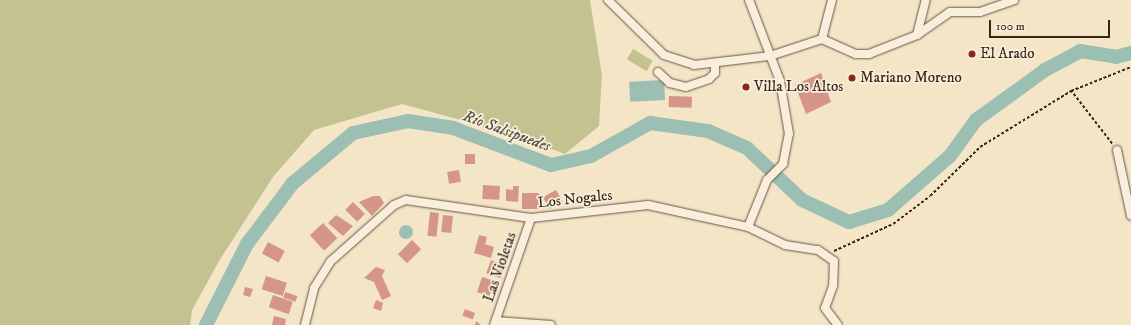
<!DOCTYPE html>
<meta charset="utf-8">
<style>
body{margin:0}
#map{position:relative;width:1131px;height:325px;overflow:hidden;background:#f5e5c7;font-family:"IM FELL DW Pica",serif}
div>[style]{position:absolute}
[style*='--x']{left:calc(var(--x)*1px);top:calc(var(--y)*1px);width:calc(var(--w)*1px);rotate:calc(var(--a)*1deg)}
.green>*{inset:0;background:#c4c290;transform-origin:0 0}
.water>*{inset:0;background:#9cbfb4;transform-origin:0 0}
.round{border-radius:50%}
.river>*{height:14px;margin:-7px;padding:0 7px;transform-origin:7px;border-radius:7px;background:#9cbfb4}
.building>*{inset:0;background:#d59589;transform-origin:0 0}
.path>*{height:1.5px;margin-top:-0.75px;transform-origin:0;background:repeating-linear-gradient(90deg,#372515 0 3px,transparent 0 5px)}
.roads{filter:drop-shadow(0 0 1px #665542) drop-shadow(0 0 1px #665542)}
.minor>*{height:8px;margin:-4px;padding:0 4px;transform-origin:4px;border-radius:4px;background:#f8eedb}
.dots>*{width:11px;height:11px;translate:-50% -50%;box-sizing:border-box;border:2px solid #f8eedb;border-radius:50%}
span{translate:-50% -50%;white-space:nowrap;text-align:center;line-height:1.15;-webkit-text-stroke:3.5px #f8eedb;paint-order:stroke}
.poi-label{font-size:15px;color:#372515}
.left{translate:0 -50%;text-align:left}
.street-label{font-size:15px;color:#372515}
.water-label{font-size:16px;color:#555345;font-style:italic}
.scale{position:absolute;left:989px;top:20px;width:121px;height:18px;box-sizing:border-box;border:2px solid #372515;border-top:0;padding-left:5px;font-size:12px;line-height:14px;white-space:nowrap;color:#372515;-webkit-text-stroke:3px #f8eedb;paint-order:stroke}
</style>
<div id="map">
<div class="green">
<div style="clip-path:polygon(0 0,590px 0,602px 76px,599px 126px,565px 154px,505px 132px,402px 104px,314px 130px,273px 177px,219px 261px,192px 310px,190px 325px,0 325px)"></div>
<div style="left:633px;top:49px;width:23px;height:12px;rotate:31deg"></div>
</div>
<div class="water">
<div style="left:664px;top:80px;width:20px;height:35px;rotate:87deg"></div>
<div class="round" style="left:399px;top:225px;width:14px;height:14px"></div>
</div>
<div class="river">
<div style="--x:206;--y:325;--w:91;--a:-63.2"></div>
<div style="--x:247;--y:244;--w:76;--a:-53"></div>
<div style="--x:293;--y:183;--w:78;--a:-39.8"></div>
<div style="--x:353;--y:133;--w:56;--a:-12.3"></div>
<div style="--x:408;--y:121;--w:46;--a:8.8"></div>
<div style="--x:453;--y:128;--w:105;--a:20.7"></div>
<div style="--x:551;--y:165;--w:41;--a:-12.7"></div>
<div style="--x:591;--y:156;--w:68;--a:-29.2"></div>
<div style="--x:650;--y:123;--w:59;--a:7.9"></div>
<div style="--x:708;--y:131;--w:43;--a:23.6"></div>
<div style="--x:747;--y:148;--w:76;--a:43.4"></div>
<div style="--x:802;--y:200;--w:52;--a:25.1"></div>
<div style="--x:849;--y:222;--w:41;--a:-17.1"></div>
<div style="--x:888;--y:210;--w:82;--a:-41.1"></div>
<div style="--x:950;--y:156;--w:44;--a:-54.2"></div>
<div style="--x:976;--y:120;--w:85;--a:-35.9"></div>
<div style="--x:1045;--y:70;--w:40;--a:-28"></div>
<div style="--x:1080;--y:51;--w:36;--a:9"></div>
<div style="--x:1116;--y:57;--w:16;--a:-15"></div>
</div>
<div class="building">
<div style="clip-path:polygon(821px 73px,831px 102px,806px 114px,795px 85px)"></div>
<div style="left:669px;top:96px;width:23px;height:11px;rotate:2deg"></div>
<div style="left:465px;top:154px;width:10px;height:10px"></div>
<div style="left:459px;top:170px;width:12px;height:12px;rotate:81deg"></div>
<div style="left:483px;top:185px;width:17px;height:14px;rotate:3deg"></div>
<div style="clip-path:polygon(513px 186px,519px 186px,518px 202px,506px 201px,506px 189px,513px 190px)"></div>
<div style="left:556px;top:190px;width:13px;height:15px;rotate:61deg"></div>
<div style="left:522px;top:193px;width:17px;height:16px"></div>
<div style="clip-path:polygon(373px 196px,380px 196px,384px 203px,372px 216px,359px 202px)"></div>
<div style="left:353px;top:202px;width:17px;height:11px;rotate:45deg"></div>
<div style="left:430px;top:212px;width:9px;height:24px;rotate:6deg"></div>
<div style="clip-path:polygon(336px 215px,353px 226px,343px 236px,328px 223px)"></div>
<div style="left:443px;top:215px;width:10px;height:17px;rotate:6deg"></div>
<div style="left:323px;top:223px;width:21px;height:18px;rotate:47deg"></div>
<div style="clip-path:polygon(479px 235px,487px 237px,485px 244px,494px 247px,491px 258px,474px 253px)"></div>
<div style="left:412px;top:240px;width:13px;height:20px;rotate:45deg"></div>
<div style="left:268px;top:242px;width:19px;height:13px;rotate:28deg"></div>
<div style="left:491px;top:260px;width:15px;height:14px;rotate:20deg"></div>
<div style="clip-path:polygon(376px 267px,385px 270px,382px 276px,391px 296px,382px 300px,374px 282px,364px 278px)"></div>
<div style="left:266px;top:276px;width:22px;height:14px;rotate:18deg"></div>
<div style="left:482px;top:277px;width:13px;height:16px;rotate:18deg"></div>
<div style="clip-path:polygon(245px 287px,253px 289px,250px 297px,243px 295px)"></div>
<div style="left:285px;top:292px;width:13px;height:6px;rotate:18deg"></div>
<div style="left:273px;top:295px;width:21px;height:13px;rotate:19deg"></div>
<div style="clip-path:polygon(376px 300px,383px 303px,381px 311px,373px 308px)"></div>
<div style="left:465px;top:309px;width:11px;height:7px;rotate:22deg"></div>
<div style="clip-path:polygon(274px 316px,286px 319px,285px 325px,272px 325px)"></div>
<div style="clip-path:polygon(476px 321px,481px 325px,468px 325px,475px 325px)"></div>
</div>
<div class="path">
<div style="--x:1112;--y:144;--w:67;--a:-127.7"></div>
<div style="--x:1071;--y:91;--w:65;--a:-21.8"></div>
<div style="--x:834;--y:251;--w:65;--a:-24.6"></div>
<div style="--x:893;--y:224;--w:46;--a:-37.1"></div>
<div style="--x:930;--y:196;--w:70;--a:-44.4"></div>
<div style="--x:980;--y:147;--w:107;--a:-31.6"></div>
</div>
<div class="roads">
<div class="minor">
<div style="--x:608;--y:0;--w:78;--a:44.5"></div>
<div style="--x:664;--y:55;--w:32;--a:18"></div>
<div style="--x:694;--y:65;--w:77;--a:-6.8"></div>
<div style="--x:770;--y:56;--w:55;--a:-18.1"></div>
<div style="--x:822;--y:39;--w:37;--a:24"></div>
<div style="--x:856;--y:54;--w:13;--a:0"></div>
<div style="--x:869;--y:54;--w:52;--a:-21.6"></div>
<div style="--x:917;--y:35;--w:40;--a:-34.9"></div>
<div style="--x:950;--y:12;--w:30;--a:0"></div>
<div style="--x:980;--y:12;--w:36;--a:-19"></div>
<div style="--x:917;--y:35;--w:36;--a:-76"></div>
<div style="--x:822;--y:39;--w:40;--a:-75.6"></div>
<div style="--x:658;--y:72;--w:16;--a:43"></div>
<div style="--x:670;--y:83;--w:16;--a:14"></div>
<div style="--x:686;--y:87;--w:24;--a:-19"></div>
<div style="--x:709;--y:79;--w:8;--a:-45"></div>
<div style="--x:715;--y:73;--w:9;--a:-90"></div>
<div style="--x:1117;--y:150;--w:67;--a:78"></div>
<div style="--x:748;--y:227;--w:51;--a:-68"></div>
<div style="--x:767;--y:180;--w:23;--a:-45"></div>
<div style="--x:783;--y:164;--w:31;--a:-79"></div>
<div style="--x:789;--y:134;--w:54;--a:-99.6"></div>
<div style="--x:780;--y:81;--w:87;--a:-110.9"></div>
<div style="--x:496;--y:321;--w:55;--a:4.2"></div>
<div style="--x:305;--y:325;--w:38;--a:-76"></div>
<div style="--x:314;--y:288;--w:32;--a:-58"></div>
<div style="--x:331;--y:261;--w:84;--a:-41.6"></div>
<div style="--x:394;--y:205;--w:13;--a:-23"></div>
<div style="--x:406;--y:200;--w:126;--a:8.2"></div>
<div style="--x:531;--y:218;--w:118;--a:-6.3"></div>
<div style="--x:648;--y:205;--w:102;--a:12.4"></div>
<div style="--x:748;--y:227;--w:41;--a:25.9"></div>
<div style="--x:785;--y:245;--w:33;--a:9"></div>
<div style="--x:818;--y:250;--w:19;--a:35"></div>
<div style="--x:834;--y:261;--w:25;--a:92"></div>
<div style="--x:833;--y:286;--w:23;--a:110"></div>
<div style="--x:825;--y:308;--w:21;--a:53"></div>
<div style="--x:494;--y:325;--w:113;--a:-70.9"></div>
</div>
</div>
<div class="dots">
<div style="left:972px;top:54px;background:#8f2418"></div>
<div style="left:852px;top:78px;background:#8f2418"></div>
<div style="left:746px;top:87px;background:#8f2418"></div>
</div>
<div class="poi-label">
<span class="left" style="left:980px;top:54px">El Arado</span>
<span class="left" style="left:860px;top:78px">Mariano Moreno</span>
<span class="left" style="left:754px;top:87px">Villa Los Altos</span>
</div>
<div class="street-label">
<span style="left:575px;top:199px;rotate:-6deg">Los Nogales</span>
<span style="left:500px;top:267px;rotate:-71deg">Las Violetas</span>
</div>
<div class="water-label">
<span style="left:507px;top:131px;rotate:20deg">Río Salsipuedes</span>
</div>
<div class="scale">100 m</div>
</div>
